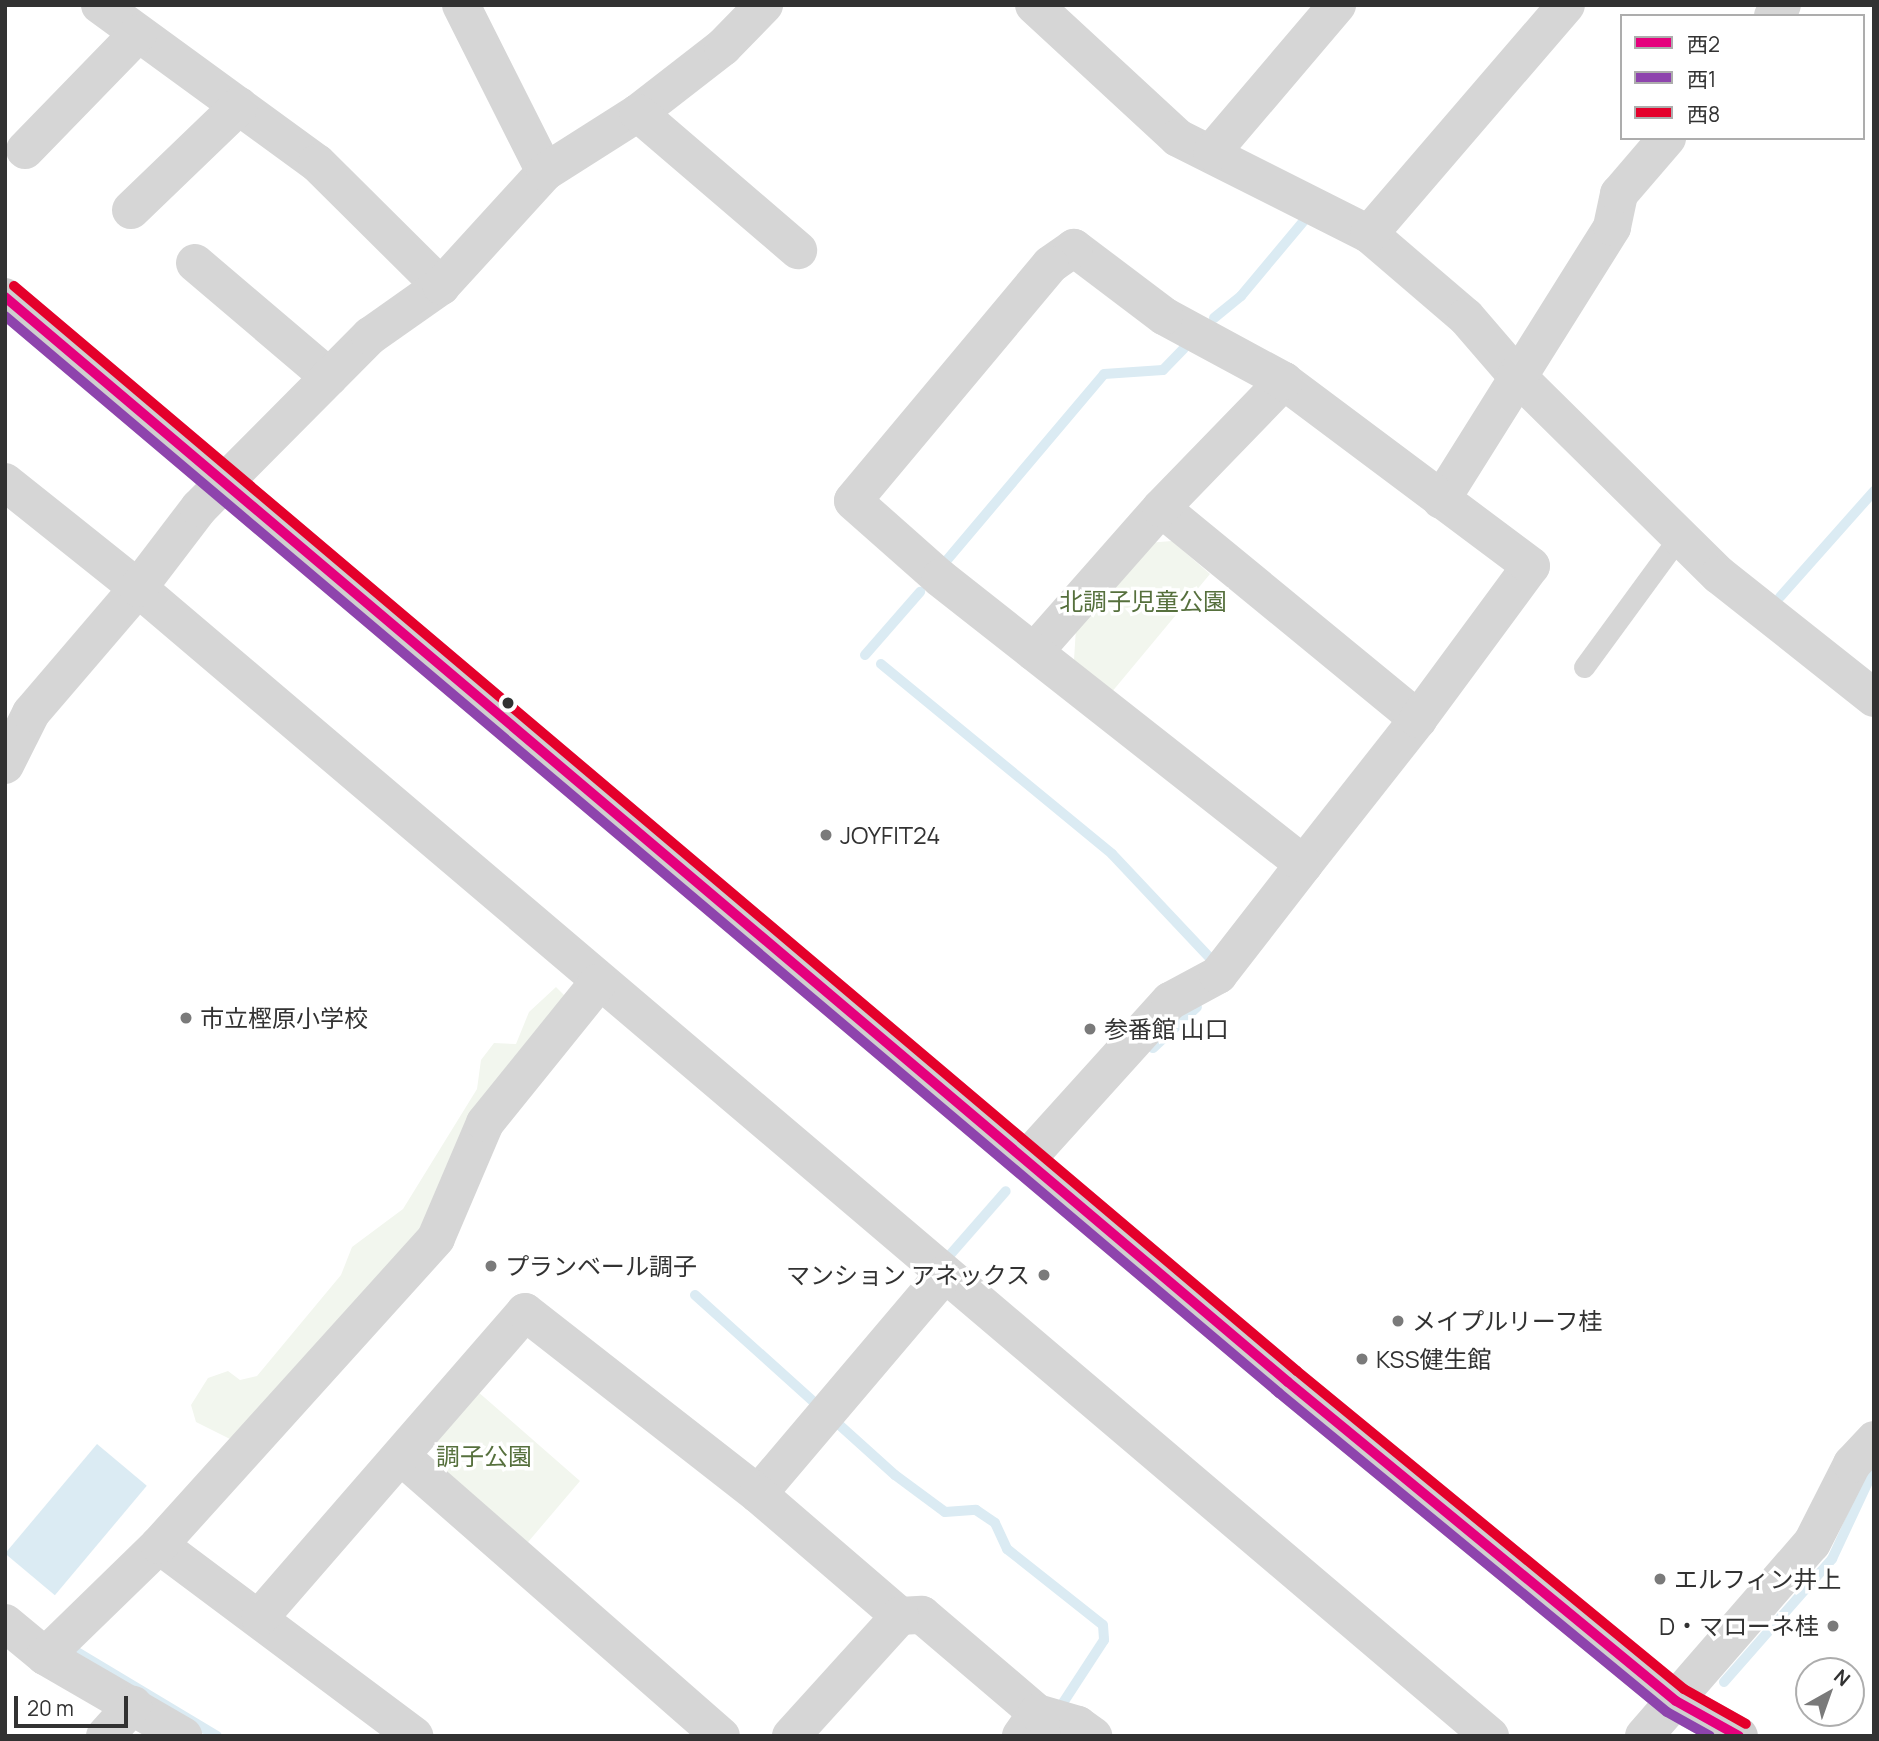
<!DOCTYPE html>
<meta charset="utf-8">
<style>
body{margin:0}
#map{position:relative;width:1879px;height:1741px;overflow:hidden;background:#fff;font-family:Manrope,"Noto Sans JP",sans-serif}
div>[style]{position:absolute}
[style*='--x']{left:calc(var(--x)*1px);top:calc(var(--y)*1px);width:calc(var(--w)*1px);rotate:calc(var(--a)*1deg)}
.green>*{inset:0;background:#f2f6ee}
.water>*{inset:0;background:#dbebf3;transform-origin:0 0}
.stream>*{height:10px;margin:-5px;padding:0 5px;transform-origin:5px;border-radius:5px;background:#dbebf3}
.lane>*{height:21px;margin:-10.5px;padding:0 10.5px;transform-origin:10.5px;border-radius:10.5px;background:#d6d6d6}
.street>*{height:38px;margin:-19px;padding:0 19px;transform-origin:19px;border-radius:19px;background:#d6d6d6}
.secondary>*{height:38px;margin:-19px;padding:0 19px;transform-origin:19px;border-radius:19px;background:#cfcfcf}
.bus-1>*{height:10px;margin:-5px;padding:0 5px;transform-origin:5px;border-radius:5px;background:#e5007d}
.bus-2>*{height:10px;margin:-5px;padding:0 5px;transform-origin:5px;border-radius:5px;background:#8e44ad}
.bus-3>*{height:10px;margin:-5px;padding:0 5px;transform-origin:5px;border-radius:5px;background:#e4002b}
.dots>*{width:19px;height:19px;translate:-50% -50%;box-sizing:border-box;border:4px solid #fff;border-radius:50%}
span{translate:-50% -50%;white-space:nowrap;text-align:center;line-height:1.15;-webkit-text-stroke:7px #fff;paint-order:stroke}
.park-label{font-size:24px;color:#56703d}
.poi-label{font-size:24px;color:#323232}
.left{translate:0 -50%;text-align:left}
.right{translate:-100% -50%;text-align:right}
.frame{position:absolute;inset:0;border:7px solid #323232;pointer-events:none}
.legend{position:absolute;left:1620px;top:14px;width:245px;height:126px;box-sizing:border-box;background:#fff;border:2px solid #adadad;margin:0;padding:9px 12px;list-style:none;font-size:21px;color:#323232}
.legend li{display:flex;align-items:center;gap:14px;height:35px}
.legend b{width:35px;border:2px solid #adadad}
.north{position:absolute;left:1795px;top:1657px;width:70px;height:70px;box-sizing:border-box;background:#fff;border:2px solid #adadad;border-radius:50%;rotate:40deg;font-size:19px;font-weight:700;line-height:28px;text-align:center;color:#323232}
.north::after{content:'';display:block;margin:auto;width:24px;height:32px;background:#7a7a7a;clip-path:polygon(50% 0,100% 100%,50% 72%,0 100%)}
.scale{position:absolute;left:14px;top:1696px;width:114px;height:32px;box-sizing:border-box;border:4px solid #323232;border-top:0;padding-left:9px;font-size:21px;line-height:24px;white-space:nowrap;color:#323232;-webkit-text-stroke:5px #fff;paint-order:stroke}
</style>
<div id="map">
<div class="green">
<div style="clip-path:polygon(1172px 541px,1210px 574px,1111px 693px,1074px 660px,1076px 628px,1147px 543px)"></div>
<div style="clip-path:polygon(556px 987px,568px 999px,429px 1231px,234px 1441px,196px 1422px,191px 1405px,208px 1378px,228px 1371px,240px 1380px,257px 1376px,341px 1275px,352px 1247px,403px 1209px,477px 1089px,481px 1060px,494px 1043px,516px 1044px,529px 1012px)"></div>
<div style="clip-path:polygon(477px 1391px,580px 1481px,523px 1548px,437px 1474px,434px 1440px)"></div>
</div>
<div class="water">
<div style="left:97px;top:1444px;width:65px;height:143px;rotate:40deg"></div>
</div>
<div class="stream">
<div style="--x:1214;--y:318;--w:35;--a:-39"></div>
<div style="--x:1241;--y:296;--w:103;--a:-50.1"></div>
<div style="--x:947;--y:560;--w:243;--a:-49.8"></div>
<div style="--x:1104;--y:374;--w:59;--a:-3.9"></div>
<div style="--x:1163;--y:370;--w:30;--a:-46"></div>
<div style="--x:1780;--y:597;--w:142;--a:-48.4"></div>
<div style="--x:865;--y:655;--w:84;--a:-48.9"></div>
<div style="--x:881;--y:664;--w:299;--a:39.4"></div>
<div style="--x:1112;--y:854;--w:147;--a:46.7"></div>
<div style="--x:1153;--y:1048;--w:60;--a:-43"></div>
<div style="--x:949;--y:1256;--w:86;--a:-48.8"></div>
<div style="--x:695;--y:1295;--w:269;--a:42"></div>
<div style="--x:895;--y:1475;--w:62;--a:36.5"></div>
<div style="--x:945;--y:1512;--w:31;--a:-4"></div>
<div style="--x:976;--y:1510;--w:23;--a:34"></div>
<div style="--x:995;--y:1523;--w:29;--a:65"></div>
<div style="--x:1007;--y:1549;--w:122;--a:38.4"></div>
<div style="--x:1103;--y:1625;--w:15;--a:86"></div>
<div style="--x:1104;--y:1640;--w:86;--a:123.1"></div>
<div style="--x:67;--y:1646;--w:175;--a:31"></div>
<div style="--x:1724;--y:1682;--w:164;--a:-48.7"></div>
<div style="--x:1832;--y:1559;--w:99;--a:-65"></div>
</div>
<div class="lane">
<div style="--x:1584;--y:667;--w:162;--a:-53.8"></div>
</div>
<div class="street">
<div style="--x:100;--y:5;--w:268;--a:36.1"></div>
<div style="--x:317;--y:163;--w:175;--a:44.8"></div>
<div style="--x:461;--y:5;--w:187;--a:63.3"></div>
<div style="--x:1034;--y:5;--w:196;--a:42.7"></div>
<div style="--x:1178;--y:138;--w:214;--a:26.7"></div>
<div style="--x:1369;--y:234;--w:128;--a:40.6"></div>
<div style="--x:1466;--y:317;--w:77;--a:49.2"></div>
<div style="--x:1516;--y:375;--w:285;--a:44.6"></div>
<div style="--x:1719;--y:575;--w:198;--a:38.4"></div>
<div style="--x:1773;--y:16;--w:14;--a:-51"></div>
<div style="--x:638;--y:113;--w:108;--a:-37.8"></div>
<div style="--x:723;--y:47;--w:59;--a:-45.7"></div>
<div style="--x:25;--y:150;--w:162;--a:-45.8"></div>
<div style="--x:1212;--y:152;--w:193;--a:-49.6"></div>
<div style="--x:131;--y:210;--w:150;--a:-43.9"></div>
<div style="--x:1369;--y:234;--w:302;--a:-49.3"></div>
<div style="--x:195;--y:263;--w:176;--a:40.4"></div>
<div style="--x:5;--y:482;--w:170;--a:38.6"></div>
<div style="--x:138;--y:588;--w:1774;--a:40.34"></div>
<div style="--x:1441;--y:500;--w:322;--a:-57.9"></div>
<div style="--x:1612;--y:227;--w:34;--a:-78"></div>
<div style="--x:1619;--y:194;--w:74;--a:-49.4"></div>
<div style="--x:1161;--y:508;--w:333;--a:39.4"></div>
<div style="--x:1034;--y:652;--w:192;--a:-48.6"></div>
<div style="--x:1161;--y:508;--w:177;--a:-45.9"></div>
<div style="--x:5;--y:765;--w:58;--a:-63.4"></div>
<div style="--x:31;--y:713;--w:165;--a:-49.4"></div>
<div style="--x:138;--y:588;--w:101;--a:-52.7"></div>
<div style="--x:199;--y:508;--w:243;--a:-45.2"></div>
<div style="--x:370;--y:336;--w:87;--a:-35.2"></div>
<div style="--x:441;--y:286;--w:154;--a:-47.6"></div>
<div style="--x:545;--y:172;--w:110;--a:-32.4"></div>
<div style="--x:638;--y:113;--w:211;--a:40.6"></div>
<div style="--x:1027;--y:1159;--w:213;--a:-47.9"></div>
<div style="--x:1170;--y:1001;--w:55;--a:-28.4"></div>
<div style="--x:1218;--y:975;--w:140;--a:-52.2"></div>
<div style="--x:1304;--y:864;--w:184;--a:-51.8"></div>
<div style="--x:1418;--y:719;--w:190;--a:-53.6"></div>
<div style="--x:1531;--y:566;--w:309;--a:-143.2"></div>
<div style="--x:1284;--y:381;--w:136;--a:-151.6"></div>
<div style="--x:1164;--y:316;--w:113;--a:-142.9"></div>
<div style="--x:1074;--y:248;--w:29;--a:145"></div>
<div style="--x:1050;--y:265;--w:307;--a:129.9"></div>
<div style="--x:853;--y:501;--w:116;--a:41.5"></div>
<div style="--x:940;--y:578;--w:463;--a:38.2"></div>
<div style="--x:402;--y:1457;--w:424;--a:41.2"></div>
<div style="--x:758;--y:1494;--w:287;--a:-49.7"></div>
<div style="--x:159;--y:1545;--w:319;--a:36.8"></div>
<div style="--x:260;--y:1617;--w:404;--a:-49"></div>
<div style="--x:525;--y:1312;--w:296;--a:38"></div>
<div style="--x:758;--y:1494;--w:187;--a:40.7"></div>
<div style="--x:900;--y:1616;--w:22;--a:-3"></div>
<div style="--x:922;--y:1615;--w:151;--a:40.4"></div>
<div style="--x:1037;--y:1713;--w:28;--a:125"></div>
<div style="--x:5;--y:1623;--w:52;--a:39.5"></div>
<div style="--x:45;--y:1656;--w:160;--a:30.1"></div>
<div style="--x:45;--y:1656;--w:159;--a:-44.2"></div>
<div style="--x:159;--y:1545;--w:413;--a:-47.9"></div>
<div style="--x:436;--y:1238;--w:125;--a:-66.9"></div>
<div style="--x:485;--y:1123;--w:180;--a:-51.1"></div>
<div style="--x:1037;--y:1713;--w:43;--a:16.3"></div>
<div style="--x:1078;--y:1725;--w:19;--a:36"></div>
<div style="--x:105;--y:1736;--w:42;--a:-47.9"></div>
<div style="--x:791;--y:1736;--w:162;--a:-47.8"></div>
<div style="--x:1644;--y:1736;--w:256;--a:-49"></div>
<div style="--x:1812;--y:1543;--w:89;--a:-63.1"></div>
<div style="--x:1852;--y:1464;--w:33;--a:-47"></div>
</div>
<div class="secondary">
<div style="--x:5;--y:297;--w:1680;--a:40.22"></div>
<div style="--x:1288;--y:1382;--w:502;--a:39.43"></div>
<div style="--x:1676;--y:1701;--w:72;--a:29.1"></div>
</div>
<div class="bus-1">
<div style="--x:5;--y:297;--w:1680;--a:40.22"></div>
<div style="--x:1288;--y:1382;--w:502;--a:39.43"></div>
<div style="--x:1676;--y:1701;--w:72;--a:29.1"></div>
</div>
<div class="bus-2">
<div style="--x:5;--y:316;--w:1668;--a:40.21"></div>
<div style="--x:1279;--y:1393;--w:502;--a:39.43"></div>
<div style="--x:1667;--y:1712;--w:49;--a:29.2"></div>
</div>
<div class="bus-3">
<div style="--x:14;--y:286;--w:1680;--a:40.22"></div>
<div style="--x:1297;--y:1371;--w:501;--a:39.41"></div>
<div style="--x:1684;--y:1689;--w:71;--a:29.4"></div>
</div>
<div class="dots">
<div style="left:508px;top:703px;background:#323232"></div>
<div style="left:826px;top:835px;background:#7a7a7a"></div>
<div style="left:186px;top:1018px;background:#7a7a7a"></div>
<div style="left:1090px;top:1029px;background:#7a7a7a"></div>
<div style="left:491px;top:1266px;background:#7a7a7a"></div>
<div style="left:1044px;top:1275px;background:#7a7a7a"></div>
<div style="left:1398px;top:1321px;background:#7a7a7a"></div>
<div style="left:1362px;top:1359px;background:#7a7a7a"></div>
<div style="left:1660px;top:1579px;background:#7a7a7a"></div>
<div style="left:1833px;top:1626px;background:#7a7a7a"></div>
</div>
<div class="park-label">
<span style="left:1143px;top:601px">北調子児童公園</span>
<span style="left:484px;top:1456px">調子公園</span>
</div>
<div class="poi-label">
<span class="left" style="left:840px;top:835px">JOYFIT24</span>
<span class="left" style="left:200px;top:1018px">市立樫原小学校</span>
<span class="left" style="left:1104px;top:1029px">参番館 山口</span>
<span class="left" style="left:505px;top:1266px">プランベール調子</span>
<span class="right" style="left:1030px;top:1275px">マンション アネックス</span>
<span class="left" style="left:1412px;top:1321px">メイプルリーフ桂</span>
<span class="left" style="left:1376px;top:1359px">KSS健生館</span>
<span class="left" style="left:1674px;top:1579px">エルフィン井上</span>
<span class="right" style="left:1819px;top:1626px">D・マローネ桂</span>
</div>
<div class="frame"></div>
<ul class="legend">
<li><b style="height:9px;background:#e5007d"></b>西2</li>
<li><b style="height:9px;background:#8e44ad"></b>西1</li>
<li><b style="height:9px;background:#e4002b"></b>西8</li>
</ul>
<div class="north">N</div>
<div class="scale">20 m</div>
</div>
